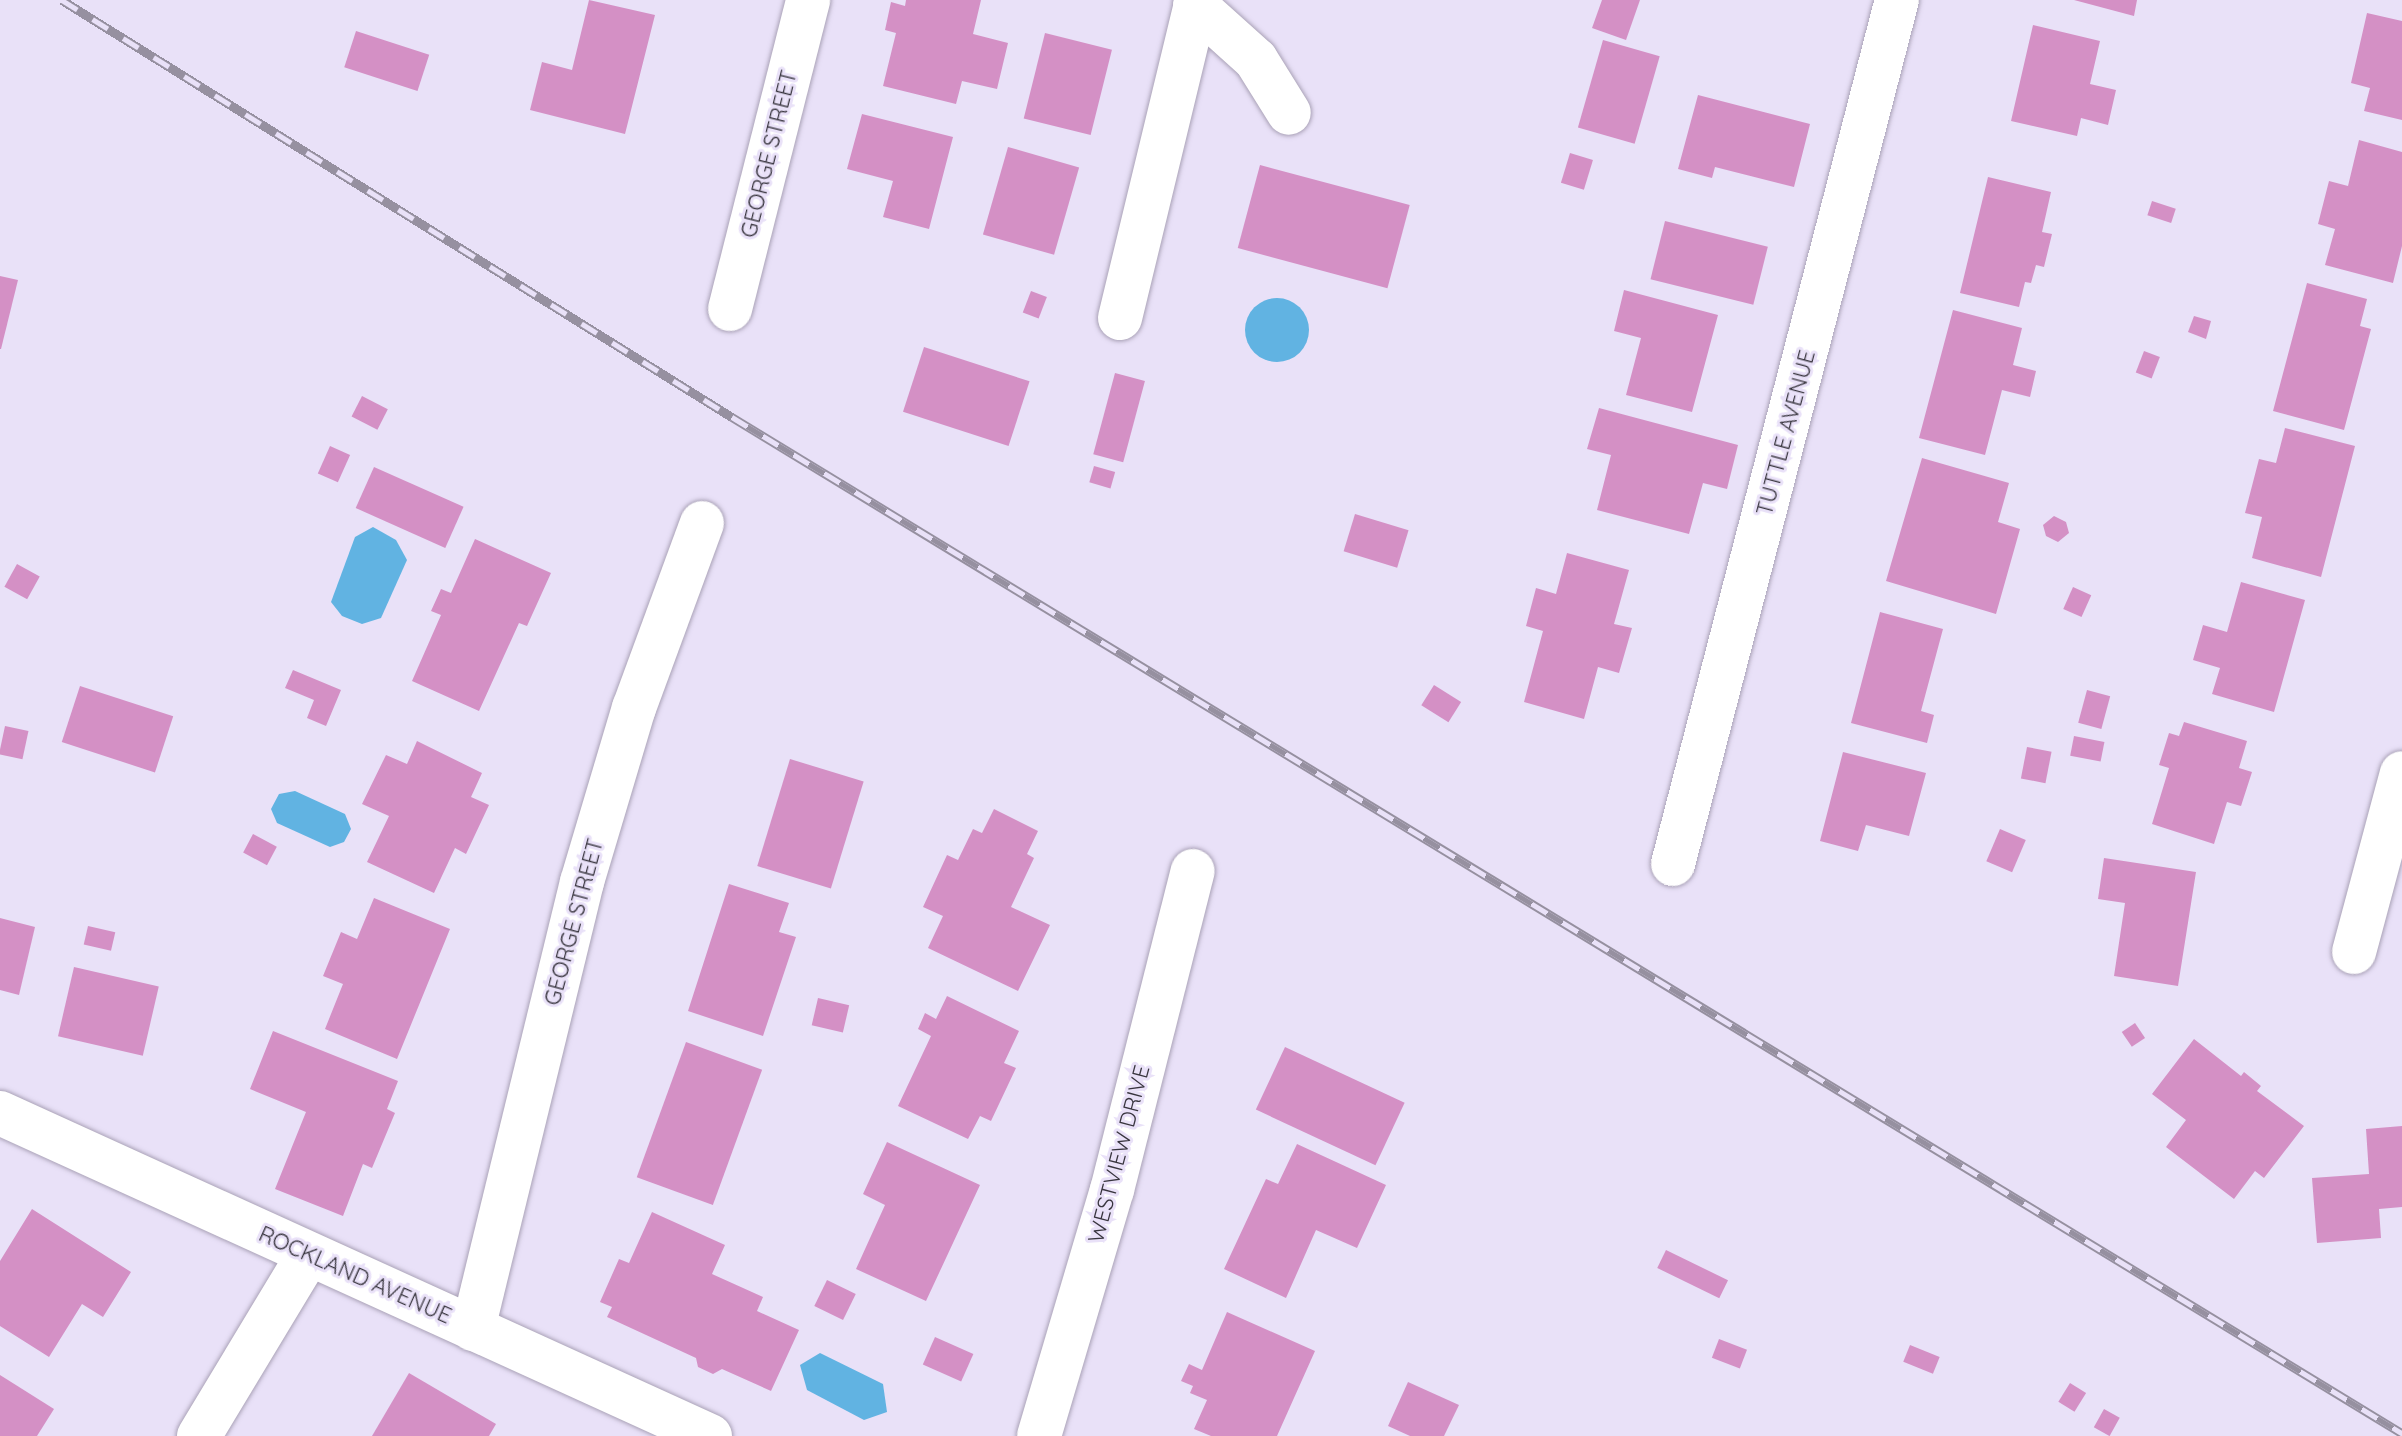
<!DOCTYPE html>
<style>
body{margin:0}
#map{position:relative;width:2402px;height:1436px;overflow:hidden;background:#e9e1f8;font-family:Quicksand,sans-serif}
div>[style]{position:absolute}
[style*='--x']{left:calc(var(--x)*1px);top:calc(var(--y)*1px);width:calc(var(--w)*1px);rotate:calc(var(--a)*1deg)}
.water>*{inset:0;background:#61b3e2}
.round{border-radius:50%}
.building>*{inset:0;background:#d490c5;transform-origin:0 0}
.roads{filter:drop-shadow(0 0 2px #aaa2b7) drop-shadow(0 0 2px #aaa2b7)}
.minor>*{height:44px;margin:-22px;padding:0 22px;transform-origin:22px;border-radius:22px;background:#fff}
.rail>*{height:9px;margin-top:-4.5px;transform-origin:0;background:repeating-linear-gradient(90deg,#e9e1f8 0 18px,#9690a0 0 36px);box-sizing:border-box;border-block:2px solid #9690a0}
span{translate:-50% -50%;white-space:nowrap;text-align:center;line-height:1.15;-webkit-text-stroke:6px #e9e1f8;paint-order:stroke}
.street-label{font-size:22px;color:#38353e}
</style>
<div id="map">
<div class="water">
<div class="round" style="left:1245px;top:298px;width:64px;height:64px"></div>
<div style="clip-path:polygon(373px 527px,396px 540px,407px 560px,381px 618px,362px 624px,342px 616px,331px 602px,355px 537px)"></div>
<div style="clip-path:polygon(295px 791px,345px 814px,351px 829px,344px 842px,330px 847px,277px 823px,271px 809px,279px 794px)"></div>
<div style="clip-path:polygon(820px 1353px,883px 1384px,887px 1412px,864px 1420px,807px 1390px,800px 1365px)"></div>
</div>
<div class="building">
<div style="clip-path:polygon(589px 0,655px 15px,625px 134px,530px 110px,542px 62px,572px 70px)"></div>
<div style="clip-path:polygon(906px 0,981px 0,973px 34px,1008px 43px,997px 89px,962px 81px,956px 104px,883px 86px,896px 33px,885px 30px,891px 2px,905px 6px)"></div>
<div style="clip-path:polygon(1602px 0,1640px 0,1626px 40px,1592px 28px)"></div>
<div style="clip-path:polygon(2074px 0,2137px 0,2134px 16px)"></div>
<div style="clip-path:polygon(2367px 13px,2402px 21px,2402px 120px,2364px 111px,2370px 88px,2351px 83px)"></div>
<div style="clip-path:polygon(2033px 25px,2100px 41px,2090px 84px,2116px 90px,2108px 125px,2081px 118px,2077px 136px,2011px 121px)"></div>
<div style="left:356px;top:31px;width:77px;height:38px;rotate:18deg"></div>
<div style="left:1045px;top:33px;width:69px;height:88px;rotate:14deg"></div>
<div style="left:1603px;top:40px;width:59px;height:91px;rotate:16deg"></div>
<div style="clip-path:polygon(1698px 95px,1810px 124px,1794px 187px,1715px 167px,1712px 178px,1678px 169px)"></div>
<div style="clip-path:polygon(862px 114px,953px 137px,929px 229px,883px 217px,893px 181px,847px 169px)"></div>
<div style="clip-path:polygon(2359px 140px,2402px 152px,2402px 246px,2393px 283px,2325px 265px,2335px 229px,2318px 224px,2329px 181px,2348px 186px)"></div>
<div style="left:1008px;top:147px;width:74px;height:91px;rotate:16deg"></div>
<div style="left:1570px;top:153px;width:24px;height:31px;rotate:17deg"></div>
<div style="left:1260px;top:165px;width:155px;height:86px;rotate:15deg"></div>
<div style="clip-path:polygon(1988px 177px,2051px 192px,2042px 232px,2052px 234px,2044px 267px,2036px 265px,2031px 283px,2025px 282px,2019px 307px,1960px 293px)"></div>
<div style="left:2152px;top:201px;width:25px;height:15px;rotate:18deg"></div>
<div style="left:1665px;top:221px;width:106px;height:60px;rotate:14deg"></div>
<div style="clip-path:polygon(0 276px,18px 280px,1px 349px,0 349px)"></div>
<div style="clip-path:polygon(2307px 283px,2367px 299px,2360px 326px,2371px 329px,2344px 430px,2273px 411px)"></div>
<div style="clip-path:polygon(1624px 290px,1718px 315px,1692px 412px,1626px 395px,1641px 338px,1614px 331px)"></div>
<div style="left:1031px;top:291px;width:17px;height:23px;rotate:21deg"></div>
<div style="clip-path:polygon(1953px 310px,2022px 328px,2013px 365px,2036px 371px,2030px 397px,2002px 390px,1985px 455px,1919px 438px)"></div>
<div style="clip-path:polygon(2194px 316px,2211px 321px,2206px 339px,2188px 332px)"></div>
<div style="left:924px;top:347px;width:111px;height:68px;rotate:18deg"></div>
<div style="left:2144px;top:351px;width:17px;height:23px;rotate:21deg"></div>
<div style="left:1115px;top:373px;width:31px;height:84px;rotate:15deg"></div>
<div style="left:362px;top:396px;width:29px;height:23px;rotate:27deg"></div>
<div style="clip-path:polygon(1599px 408px,1738px 445px,1727px 489px,1703px 483px,1689px 534px,1597px 510px,1611px 455px,1587px 449px)"></div>
<div style="clip-path:polygon(2285px 428px,2355px 446px,2321px 577px,2252px 558px,2262px 517px,2245px 513px,2259px 459px,2276px 463px)"></div>
<div style="left:330px;top:446px;width:22px;height:30px;rotate:24deg"></div>
<div style="clip-path:polygon(1922px 458px,2009px 483px,1998px 522px,2020px 529px,1996px 614px,1886px 581px)"></div>
<div style="left:1094px;top:466px;width:22px;height:17px;rotate:16deg"></div>
<div style="left:374px;top:467px;width:98px;height:45px;rotate:24deg"></div>
<div style="left:1355px;top:514px;width:56px;height:39px;rotate:17deg"></div>
<div style="clip-path:polygon(2054px 516px,2066px 522px,2069px 533px,2058px 542px,2046px 536px,2043px 525px)"></div>
<div style="clip-path:polygon(475px 539px,551px 573px,527px 626px,519px 623px,479px 711px,412px 681px,441px 615px,431px 611px,441px 589px,451px 593px)"></div>
<div style="clip-path:polygon(1567px 553px,1629px 570px,1614px 624px,1632px 628px,1619px 673px,1598px 667px,1584px 719px,1524px 702px,1543px 631px,1526px 626px,1536px 588px,1556px 594px)"></div>
<div style="left:17px;top:564px;width:26px;height:26px;rotate:29deg"></div>
<div style="clip-path:polygon(2241px 582px,2305px 600px,2274px 712px,2212px 694px,2220px 668px,2193px 660px,2203px 625px,2227px 632px)"></div>
<div style="left:2073px;top:587px;width:20px;height:24px;rotate:24deg"></div>
<div style="clip-path:polygon(1880px 612px,1943px 629px,1921px 711px,1934px 715px,1927px 743px,1851px 723px)"></div>
<div style="clip-path:polygon(293px 670px,341px 690px,326px 726px,307px 718px,314px 700px,285px 688px)"></div>
<div style="left:1434px;top:685px;width:32px;height:24px;rotate:32deg"></div>
<div style="left:80px;top:686px;width:98px;height:59px;rotate:18deg"></div>
<div style="left:2087px;top:690px;width:24px;height:34px;rotate:15deg"></div>
<div style="clip-path:polygon(2184px 722px,2247px 741px,2239px 768px,2252px 772px,2241px 806px,2227px 802px,2214px 844px,2152px 824px,2169px 768px,2159px 765px,2169px 733px,2179px 736px)"></div>
<div style="left:5px;top:726px;width:24px;height:29px;rotate:12deg"></div>
<div style="left:2074px;top:736px;width:31px;height:20px;rotate:11deg"></div>
<div style="clip-path:polygon(417px 741px,482px 773px,471px 797px,489px 805px,466px 854px,455px 848px,434px 893px,367px 862px,389px 816px,362px 804px,386px 755px,407px 764px)"></div>
<div style="left:2027px;top:747px;width:25px;height:32px;rotate:11deg"></div>
<div style="clip-path:polygon(1843px 752px,1926px 773px,1909px 836px,1866px 825px,1858px 851px,1820px 841px)"></div>
<div style="left:790px;top:759px;width:77px;height:112px;rotate:17deg"></div>
<div style="clip-path:polygon(994px 809px,1038px 831px,1027px 854px,1034px 858px,1011px 907px,1050px 925px,1018px 991px,928px 948px,943px 916px,923px 907px,947px 855px,958px 860px,973px 829px,982px 833px)"></div>
<div style="left:2000px;top:829px;width:28px;height:35px;rotate:23deg"></div>
<div style="left:253px;top:834px;width:27px;height:21px;rotate:28deg"></div>
<div style="clip-path:polygon(2104px 858px,2196px 872px,2178px 986px,2114px 976px,2125px 903px,2098px 899px)"></div>
<div style="clip-path:polygon(729px 884px,789px 903px,779px 932px,796px 937px,763px 1036px,688px 1011px)"></div>
<div style="clip-path:polygon(374px 898px,450px 929px,397px 1059px,325px 1029px,343px 984px,323px 976px,341px 932px,357px 939px)"></div>
<div style="clip-path:polygon(0 918px,35px 927px,19px 995px,0 990px)"></div>
<div style="left:88px;top:926px;width:28px;height:19px;rotate:13deg"></div>
<div style="left:74px;top:967px;width:87px;height:71px;rotate:13deg"></div>
<div style="clip-path:polygon(947px 996px,1019px 1031px,1004px 1063px,1016px 1068px,991px 1121px,980px 1116px,968px 1139px,898px 1106px,931px 1036px,918px 1029px,925px 1013px,936px 1019px)"></div>
<div style="left:818px;top:998px;width:32px;height:28px;rotate:13deg"></div>
<div style="left:2135px;top:1023px;width:18px;height:16px;rotate:56deg"></div>
<div style="clip-path:polygon(273px 1031px,398px 1081px,387px 1109px,395px 1113px,372px 1168px,363px 1164px,343px 1216px,275px 1189px,306px 1112px,250px 1089px)"></div>
<div style="clip-path:polygon(2194px 1039px,2241px 1076px,2244px 1072px,2261px 1086px,2257px 1091px,2304px 1126px,2264px 1178px,2255px 1171px,2234px 1199px,2166px 1147px,2186px 1120px,2152px 1094px)"></div>
<div style="left:686px;top:1042px;width:81px;height:144px;rotate:20deg"></div>
<div style="left:1285px;top:1047px;width:132px;height:69px;rotate:25deg"></div>
<div style="clip-path:polygon(2402px 1126px,2402px 1207px,2379px 1209px,2381px 1238px,2317px 1243px,2312px 1178px,2369px 1174px,2366px 1129px)"></div>
<div style="clip-path:polygon(887px 1142px,980px 1185px,926px 1301px,856px 1269px,885px 1205px,863px 1194px)"></div>
<div style="clip-path:polygon(1297px 1144px,1386px 1185px,1357px 1248px,1316px 1230px,1286px 1298px,1224px 1269px,1266px 1179px,1278px 1184px)"></div>
<div style="clip-path:polygon(32px 1209px,131px 1272px,103px 1317px,82px 1304px,49px 1357px,0 1326px,0 1261px)"></div>
<div style="clip-path:polygon(652px 1212px,725px 1245px,712px 1274px,763px 1297px,757px 1311px,799px 1330px,771px 1391px,722px 1369px,713px 1374px,698px 1367px,696px 1358px,607px 1317px,612px 1307px,600px 1302px,619px 1259px,629px 1263px)"></div>
<div style="left:1666px;top:1250px;width:69px;height:20px;rotate:26deg"></div>
<div style="left:827px;top:1280px;width:32px;height:29px;rotate:26deg"></div>
<div style="clip-path:polygon(1227px 1312px,1315px 1351px,1277px 1436px,1211px 1436px,1194px 1429px,1207px 1400px,1190px 1393px,1193px 1386px,1181px 1381px,1189px 1364px,1202px 1370px)"></div>
<div style="left:935px;top:1337px;width:42px;height:30px;rotate:24deg"></div>
<div style="left:1719px;top:1339px;width:30px;height:20px;rotate:21deg"></div>
<div style="left:1910px;top:1345px;width:32px;height:18px;rotate:22deg"></div>
<div style="clip-path:polygon(409px 1373px,496px 1424px,489px 1436px,372px 1436px)"></div>
<div style="clip-path:polygon(0 1375px,54px 1409px,37px 1436px,0 1436px)"></div>
<div style="clip-path:polygon(1408px 1382px,1459px 1405px,1444px 1436px,1410px 1436px,1388px 1426px)"></div>
<div style="left:2070px;top:1383px;width:19px;height:22px;rotate:32deg"></div>
<div style="left:2104px;top:1409px;width:18px;height:21px;rotate:29deg"></div>
</div>
<div class="roads">
<div class="minor">
<div style="--x:1195;--y:5;--w:82;--a:42"></div>
<div style="--x:1256;--y:60;--w:62;--a:58.1"></div>
<div style="--x:730;--y:309;--w:319;--a:-75.8"></div>
<div style="--x:1120;--y:318;--w:327;--a:-76.4"></div>
<div style="--x:1673;--y:864;--w:893;--a:-75.47"></div>
<div style="--x:2354;--y:952;--w:185;--a:-75"></div>
<div style="--x:0;--y:1113;--w:780;--a:24.46"></div>
<div style="--x:473;--y:1329;--w:460;--a:-76.3"></div>
<div style="--x:582;--y:882;--w:182;--a:-73.4"></div>
<div style="--x:634;--y:708;--w:197;--a:-69.8"></div>
<div style="--x:199;--y:1436;--w:211;--a:-58.9"></div>
<div style="--x:1039;--y:1436;--w:257;--a:-73.5"></div>
<div style="--x:1112;--y:1190;--w:329;--a:-75.8"></div>
</div>
</div>
<div class="rail">
<div style="--x:62;--y:0;--w:789;--a:31.9"></div>
<div style="--x:732;--y:417;--w:1955;--a:31.32"></div>
</div>
<div class="street-label">
<span style="left:769px;top:154px;rotate:-76deg">GEORGE STREET</span>
<span style="left:1786px;top:433px;rotate:-75deg">TUTTLE AVENUE</span>
<span style="left:574px;top:922px;rotate:-75deg">GEORGE STREET</span>
<span style="left:1119px;top:1154px;rotate:-75deg">WESTVIEW DRIVE</span>
<span style="left:355px;top:1275px;rotate:24deg">ROCKLAND AVENUE</span>
</div>
</div>
